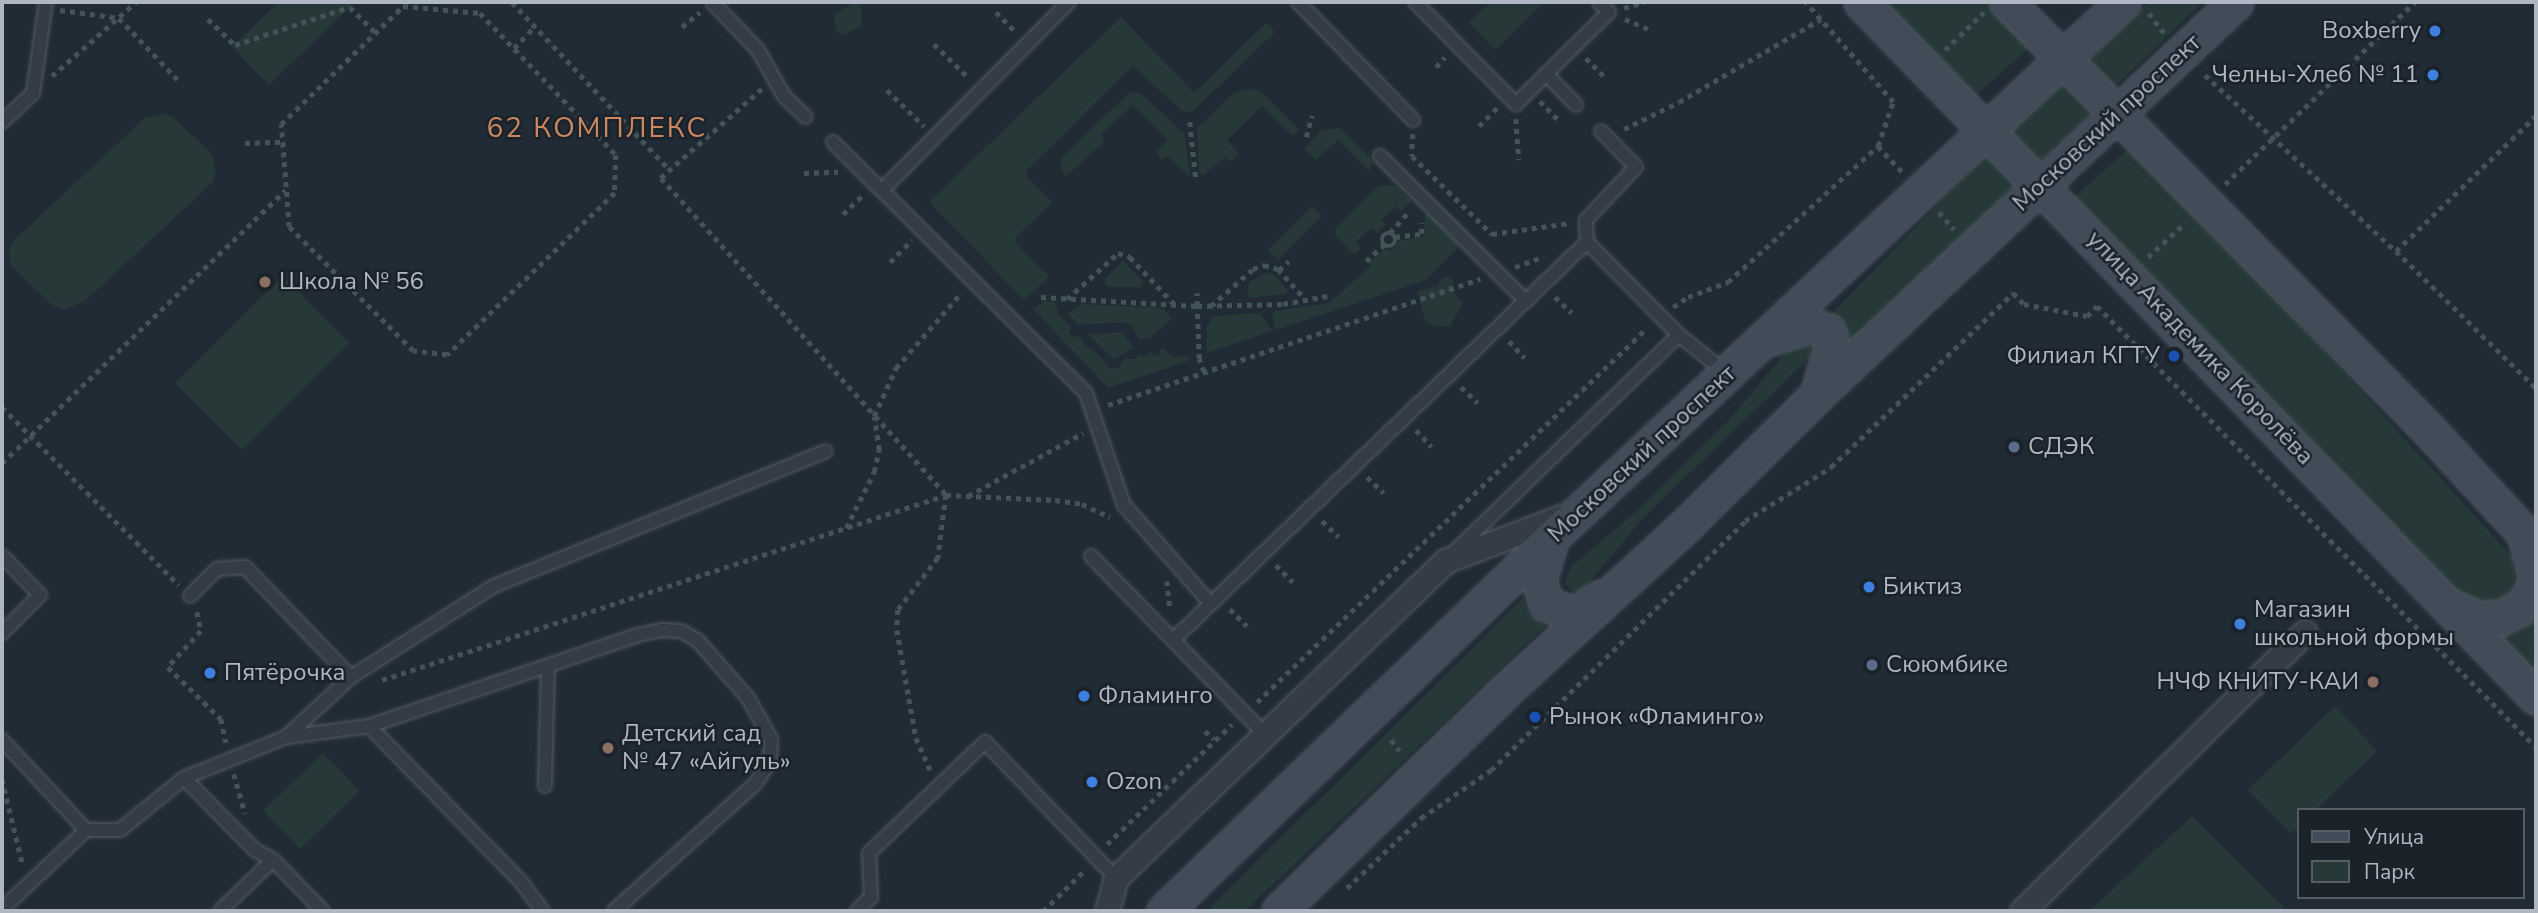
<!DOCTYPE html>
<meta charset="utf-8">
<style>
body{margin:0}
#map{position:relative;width:2538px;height:913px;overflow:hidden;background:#212b35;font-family:"Nunito Sans",sans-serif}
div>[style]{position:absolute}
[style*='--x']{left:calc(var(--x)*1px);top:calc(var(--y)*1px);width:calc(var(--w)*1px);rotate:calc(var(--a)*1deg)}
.green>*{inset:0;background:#263938;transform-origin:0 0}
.path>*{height:4.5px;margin-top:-2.25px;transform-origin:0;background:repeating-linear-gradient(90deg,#425455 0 5px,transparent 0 10px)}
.path>.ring{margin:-2.25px;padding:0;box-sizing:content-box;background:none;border:4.5px solid #425455;border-radius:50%}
.roads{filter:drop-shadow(0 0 2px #525a63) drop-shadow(0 0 2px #525a63)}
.lane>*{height:12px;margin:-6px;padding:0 6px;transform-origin:6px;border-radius:6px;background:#343d45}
.street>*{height:23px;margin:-11.5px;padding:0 11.5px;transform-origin:11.5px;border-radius:11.5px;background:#343d45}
.secondary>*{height:33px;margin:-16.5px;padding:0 16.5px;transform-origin:16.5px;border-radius:16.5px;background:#424c58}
.dots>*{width:19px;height:19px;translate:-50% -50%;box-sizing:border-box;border:4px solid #1a222a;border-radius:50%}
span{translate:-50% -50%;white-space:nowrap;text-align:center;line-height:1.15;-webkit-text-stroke:5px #1a222a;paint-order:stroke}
.poi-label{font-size:24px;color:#aeb7c2}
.right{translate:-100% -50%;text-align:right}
.left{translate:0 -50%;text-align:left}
.street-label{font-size:24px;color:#aeb7c2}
.quarter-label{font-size:28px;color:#ca8761;letter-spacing:2px}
.frame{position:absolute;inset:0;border:4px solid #aeb7c2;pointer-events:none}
.legend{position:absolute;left:2297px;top:808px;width:228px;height:91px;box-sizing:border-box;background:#1a222a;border:2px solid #555e67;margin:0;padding:9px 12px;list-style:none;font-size:21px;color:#aeb7c2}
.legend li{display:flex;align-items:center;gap:14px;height:35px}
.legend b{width:35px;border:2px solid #555e67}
</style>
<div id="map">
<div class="green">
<div style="clip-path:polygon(279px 2px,355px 2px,269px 85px,232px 47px)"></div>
<div style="clip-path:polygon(853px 2px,861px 6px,862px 25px,844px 35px,836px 32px,834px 16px)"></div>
<div style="clip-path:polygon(1491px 2px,1545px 2px,1495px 50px,1469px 23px)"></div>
<div style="clip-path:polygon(1879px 2px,1987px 2px,2030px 47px,1972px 99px)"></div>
<div style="clip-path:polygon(2149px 2px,2203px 2px,2113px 88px,2088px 61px)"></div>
<div style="clip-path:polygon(1121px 17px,1194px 93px,1266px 23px,1275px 32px,1192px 112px,1182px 111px,1133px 66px,1026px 171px,1026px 176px,1052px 202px,1015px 238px,1016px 243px,1049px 277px,1024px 300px,929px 202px)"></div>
<div style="left:2067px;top:79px;width:41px;height:79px;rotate:47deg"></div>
<div style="clip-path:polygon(1250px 89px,1261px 92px,1299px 130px,1293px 136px,1262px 106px,1227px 140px,1239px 154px,1231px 162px,1225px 157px,1203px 175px,1199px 172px,1197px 128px,1234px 93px)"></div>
<div style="clip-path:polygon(1135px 92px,1141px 94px,1184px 133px,1190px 177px,1167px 156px,1162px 160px,1156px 152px,1168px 139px,1133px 105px,1101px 134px,1105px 141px,1065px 177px,1060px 166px,1063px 156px,1129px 93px)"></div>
<div style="clip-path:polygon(162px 114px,173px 117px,212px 154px,216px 173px,212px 183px,85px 301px,64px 310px,53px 306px,11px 265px,9px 254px,12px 242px,145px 118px)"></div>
<div style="clip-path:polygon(1340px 128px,1369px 156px,1372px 164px,1369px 171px,1338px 140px,1316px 160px,1304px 149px,1322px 130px)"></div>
<div style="clip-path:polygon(2132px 146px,2188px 202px,2511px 555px,2515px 575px,2513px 586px,2503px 600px,2495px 605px,2462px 600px,2068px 202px)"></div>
<div style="left:1988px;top:152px;width:42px;height:238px;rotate:44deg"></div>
<div style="clip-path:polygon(1383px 185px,1396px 186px,1412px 201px,1401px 211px,1396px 206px,1381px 220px,1385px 225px,1377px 233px,1371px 228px,1356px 242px,1361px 248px,1354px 255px,1335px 235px,1335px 229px,1376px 188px)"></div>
<div style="left:1312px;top:206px;width:14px;height:62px;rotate:45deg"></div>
<div style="clip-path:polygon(1426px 209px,1459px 246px,1426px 280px,1276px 330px,1272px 317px,1275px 311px,1329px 303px,1371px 266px,1368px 263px,1384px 249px,1393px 250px,1398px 241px,1423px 237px)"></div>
<div style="clip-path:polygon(1123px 261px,1143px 281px,1140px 287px,1108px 287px,1105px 283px,1105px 279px)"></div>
<div style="clip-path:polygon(1265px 273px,1275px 275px,1288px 291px,1286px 294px,1250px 298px,1247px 295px,1249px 283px)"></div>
<div style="left:283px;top:276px;width:94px;height:152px;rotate:45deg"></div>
<div style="clip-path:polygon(1447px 276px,1453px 281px,1454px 293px,1463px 303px,1450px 327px,1432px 325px,1425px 320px,1417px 291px,1438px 286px,1439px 281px)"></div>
<div style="clip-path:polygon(1045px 301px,1055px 303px,1059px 315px,1070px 326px,1070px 335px,1082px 338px,1084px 345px,1098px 354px,1110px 369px,1118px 368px,1126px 358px,1135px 359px,1140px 355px,1146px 357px,1150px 352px,1159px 357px,1160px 350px,1163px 348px,1174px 357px,1187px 356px,1190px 360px,1108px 388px,1033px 309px)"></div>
<div style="clip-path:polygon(1081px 304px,1162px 308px,1172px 319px,1149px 339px,1139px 339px,1131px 325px,1125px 322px,1079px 325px,1068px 314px)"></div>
<div style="clip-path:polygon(1260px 313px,1272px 331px,1207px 353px,1207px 325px,1214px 316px)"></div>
<div style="clip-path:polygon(1122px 332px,1134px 348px,1114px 359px,1087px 334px)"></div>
<div style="clip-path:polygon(1808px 342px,1812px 348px,1810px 357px,1644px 517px,1584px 589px,1576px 593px,1564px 584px,1571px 567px,1640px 508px,1729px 420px,1793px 344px)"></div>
<div style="clip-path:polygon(1523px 598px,1528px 613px,1545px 626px,1245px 911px,1207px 911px)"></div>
<div style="clip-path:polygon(2536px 607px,2536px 684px,2493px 632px)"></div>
<div style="clip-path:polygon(2335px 706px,2377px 751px,2316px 810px,2298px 810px,2298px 827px,2291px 834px,2248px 790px)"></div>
<div style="left:323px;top:753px;width:53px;height:83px;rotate:46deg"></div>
<div style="clip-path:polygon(2192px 816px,2284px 907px,2280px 911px,2089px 911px)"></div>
</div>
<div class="path">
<div style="--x:512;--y:2;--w:231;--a:46.8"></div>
<div style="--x:403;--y:6;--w:77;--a:5.2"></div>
<div style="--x:480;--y:13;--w:197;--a:46.2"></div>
<div style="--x:616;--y:155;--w:38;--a:92"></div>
<div style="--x:615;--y:193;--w:233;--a:136"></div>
<div style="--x:447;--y:355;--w:34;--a:-173"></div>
<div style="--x:413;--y:351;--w:175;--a:-135"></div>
<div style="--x:289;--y:227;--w:103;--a:-94.4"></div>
<div style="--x:281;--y:124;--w:170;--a:-44"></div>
<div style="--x:1624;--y:8;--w:22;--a:-16"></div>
<div style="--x:60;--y:10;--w:60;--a:7.7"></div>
<div style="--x:119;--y:18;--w:88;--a:46.4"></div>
<div style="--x:996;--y:12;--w:30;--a:45"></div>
<div style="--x:2149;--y:13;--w:26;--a:53"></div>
<div style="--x:208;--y:19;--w:37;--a:44"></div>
<div style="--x:235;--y:45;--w:121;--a:-18.3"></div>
<div style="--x:350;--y:7;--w:35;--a:45"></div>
<div style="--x:1625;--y:19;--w:30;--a:23"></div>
<div style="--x:682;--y:27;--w:23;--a:-40"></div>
<div style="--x:934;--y:44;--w:49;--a:44.2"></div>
<div style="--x:514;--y:48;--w:30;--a:-46"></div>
<div style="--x:1945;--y:50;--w:54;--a:-44.3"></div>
<div style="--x:1586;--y:58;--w:27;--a:45"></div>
<div style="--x:1436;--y:67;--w:13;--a:-48"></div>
<div style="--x:2205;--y:75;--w:260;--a:42.7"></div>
<div style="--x:2396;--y:251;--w:196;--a:44.4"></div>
<div style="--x:52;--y:76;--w:112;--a:-41.4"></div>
<div style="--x:762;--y:89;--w:135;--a:138.6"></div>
<div style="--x:661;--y:178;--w:426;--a:48"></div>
<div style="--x:946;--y:495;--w:109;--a:2.6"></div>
<div style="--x:1055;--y:500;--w:27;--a:8"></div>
<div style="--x:1082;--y:504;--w:31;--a:25"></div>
<div style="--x:887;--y:90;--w:52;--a:44.2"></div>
<div style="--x:1540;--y:101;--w:28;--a:46"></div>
<div style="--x:1516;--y:119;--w:41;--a:85.8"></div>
<div style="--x:1190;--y:122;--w:57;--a:84"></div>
<div style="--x:1479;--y:126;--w:27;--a:-45"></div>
<div style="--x:1624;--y:129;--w:61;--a:-26.1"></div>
<div style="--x:1679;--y:102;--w:164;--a:-30.3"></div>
<div style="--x:1413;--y:134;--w:22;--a:93"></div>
<div style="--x:1412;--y:156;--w:112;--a:44.3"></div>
<div style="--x:1492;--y:234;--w:79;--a:-8"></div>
<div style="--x:1306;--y:137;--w:22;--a:-74"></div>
<div style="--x:245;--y:143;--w:38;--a:-2"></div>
<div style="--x:1878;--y:146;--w:38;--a:47"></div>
<div style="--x:804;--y:173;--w:34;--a:-2"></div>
<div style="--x:2225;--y:184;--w:263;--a:-43.8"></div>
<div style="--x:1939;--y:212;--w:23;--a:49"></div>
<div style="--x:843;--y:214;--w:28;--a:-44"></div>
<div class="ring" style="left:1382px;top:233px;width:9.5px;height:9.5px"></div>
<div style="--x:1390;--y:233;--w:30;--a:-49"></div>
<div style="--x:1395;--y:237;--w:26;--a:-7"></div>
<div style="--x:1421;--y:234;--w:11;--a:-85"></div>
<div style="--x:2396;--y:251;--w:194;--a:-44"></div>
<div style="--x:2148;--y:257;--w:50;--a:-42.6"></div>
<div style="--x:1366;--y:261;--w:24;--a:-42"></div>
<div style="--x:890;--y:262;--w:31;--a:-45"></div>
<div style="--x:1515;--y:267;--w:30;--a:-20"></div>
<div style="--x:1279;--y:270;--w:13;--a:-42"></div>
<div style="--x:1041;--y:297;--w:156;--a:3.3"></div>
<div style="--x:1197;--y:306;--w:13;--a:-90"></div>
<div style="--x:1555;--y:297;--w:23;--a:43"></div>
<div style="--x:1067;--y:299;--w:69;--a:-42"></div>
<div style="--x:1118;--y:253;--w:13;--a:18"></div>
<div style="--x:1130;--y:257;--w:66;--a:46.8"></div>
<div style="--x:1211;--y:306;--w:56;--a:-41.4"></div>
<div style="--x:1253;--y:269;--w:12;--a:-20"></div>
<div style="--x:1264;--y:265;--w:15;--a:16"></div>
<div style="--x:1278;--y:269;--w:40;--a:48"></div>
<div style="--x:1673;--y:307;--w:18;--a:-34"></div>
<div style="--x:1688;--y:297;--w:43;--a:-20.6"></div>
<div style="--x:1728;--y:282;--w:202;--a:-42.2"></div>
<div style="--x:1878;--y:146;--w:46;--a:-71.2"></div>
<div style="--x:1893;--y:102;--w:133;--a:-131.3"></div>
<div style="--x:1509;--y:341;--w:23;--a:47"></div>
<div style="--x:1204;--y:372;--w:14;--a:-111"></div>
<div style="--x:1199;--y:359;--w:53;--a:-92.2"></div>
<div style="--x:1197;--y:306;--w:86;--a:-1.3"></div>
<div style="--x:1283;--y:304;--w:45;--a:-10.3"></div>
<div style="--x:1461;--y:387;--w:23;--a:43"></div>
<div style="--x:1108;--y:405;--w:393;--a:-18.7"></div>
<div style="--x:2;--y:407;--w:251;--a:45.2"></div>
<div style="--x:1416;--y:430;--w:23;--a:47"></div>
<div style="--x:2;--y:463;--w:393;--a:-43.9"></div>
<div style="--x:1367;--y:477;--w:23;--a:43"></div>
<div style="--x:968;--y:496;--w:131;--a:-28.7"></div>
<div style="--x:1322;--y:521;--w:23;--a:43"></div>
<div style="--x:846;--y:528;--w:63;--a:-63.4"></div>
<div style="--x:874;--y:472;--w:23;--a:-77"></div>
<div style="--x:879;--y:450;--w:34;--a:-98"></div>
<div style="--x:874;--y:416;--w:53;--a:-65.4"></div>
<div style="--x:896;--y:368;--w:99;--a:-49.1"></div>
<div style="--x:1276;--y:565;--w:24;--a:45"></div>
<div style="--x:1167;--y:581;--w:30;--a:84"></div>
<div style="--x:1230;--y:609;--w:24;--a:45"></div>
<div style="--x:197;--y:612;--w:19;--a:78"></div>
<div style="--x:201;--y:631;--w:49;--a:132.5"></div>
<div style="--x:168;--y:667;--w:74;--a:44.5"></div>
<div style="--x:221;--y:719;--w:24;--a:78"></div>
<div style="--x:382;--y:680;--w:594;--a:-18.16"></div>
<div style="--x:946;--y:495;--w:64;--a:97.2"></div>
<div style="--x:938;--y:558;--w:66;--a:127.6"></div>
<div style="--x:898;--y:610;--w:20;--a:93"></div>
<div style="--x:897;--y:630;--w:110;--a:80"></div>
<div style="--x:916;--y:738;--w:35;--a:66"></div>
<div style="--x:1257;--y:702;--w:540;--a:-43.8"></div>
<div style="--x:1205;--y:731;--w:12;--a:42"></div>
<div style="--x:1391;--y:740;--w:14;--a:51"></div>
<div style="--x:234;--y:774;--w:41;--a:74.2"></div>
<div style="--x:2;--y:779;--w:89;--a:76.4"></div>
<div style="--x:1107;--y:844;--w:173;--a:-43.8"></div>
<div style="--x:1347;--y:888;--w:102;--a:-43.4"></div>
<div style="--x:1421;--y:818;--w:85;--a:-34.4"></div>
<div style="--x:1491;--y:770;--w:356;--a:-44.4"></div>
<div style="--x:1745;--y:521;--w:102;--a:-32.1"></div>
<div style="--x:1831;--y:467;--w:252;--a:-43.7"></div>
<div style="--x:2013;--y:293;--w:16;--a:45"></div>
<div style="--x:2024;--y:304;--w:64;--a:10.8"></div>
<div style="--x:2087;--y:316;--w:14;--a:-45"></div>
<div style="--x:2097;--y:306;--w:622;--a:45.13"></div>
<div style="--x:1043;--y:911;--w:60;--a:-44.3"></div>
</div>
<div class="roads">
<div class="lane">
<div style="--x:712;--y:2;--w:66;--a:46.2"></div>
<div style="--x:758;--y:50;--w:53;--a:60.5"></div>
<div style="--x:784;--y:96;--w:30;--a:44"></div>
<div style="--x:1298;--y:2;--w:165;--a:45.7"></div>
<div style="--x:1415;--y:2;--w:144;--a:45.3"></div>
<div style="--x:1516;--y:104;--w:131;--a:-44.7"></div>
<div style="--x:1609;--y:12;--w:14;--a:-135"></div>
<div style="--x:1546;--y:74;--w:43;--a:45.9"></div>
<div style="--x:2;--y:122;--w:42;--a:-43.1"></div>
<div style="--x:33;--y:93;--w:92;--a:-81.9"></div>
<div style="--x:833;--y:142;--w:356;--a:44.8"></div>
<div style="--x:1086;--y:393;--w:118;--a:71.3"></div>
<div style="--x:1124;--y:505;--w:130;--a:48.7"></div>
<div style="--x:1380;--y:156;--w:206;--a:44.8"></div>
<div style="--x:883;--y:189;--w:264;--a:-45.2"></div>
<div style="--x:1679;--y:335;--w:59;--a:38.8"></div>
<div style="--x:1455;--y:551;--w:311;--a:-44"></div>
<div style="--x:1679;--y:335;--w:131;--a:-134.7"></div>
<div style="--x:1587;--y:242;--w:22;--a:-93"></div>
<div style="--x:1586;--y:220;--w:73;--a:-46.7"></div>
<div style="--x:1636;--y:167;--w:50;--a:-134.2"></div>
<div style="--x:2;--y:556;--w:54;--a:45.7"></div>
<div style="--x:40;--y:595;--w:54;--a:135"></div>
<div style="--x:1091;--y:556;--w:249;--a:45.7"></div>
<div style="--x:190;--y:596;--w:38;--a:-45"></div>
<div style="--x:217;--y:569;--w:28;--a:-4"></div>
<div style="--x:245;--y:567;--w:153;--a:46.1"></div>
<div style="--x:1173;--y:640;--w:574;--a:-43.87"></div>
<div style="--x:369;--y:726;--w:218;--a:45.7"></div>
<div style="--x:521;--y:882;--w:36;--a:53"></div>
<div style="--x:286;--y:737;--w:88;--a:-42.7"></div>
<div style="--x:351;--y:677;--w:169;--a:-32.5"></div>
<div style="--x:494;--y:586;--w:358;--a:-22.1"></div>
<div style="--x:2;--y:740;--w:123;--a:47"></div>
<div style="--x:184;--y:778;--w:101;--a:45.4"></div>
<div style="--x:255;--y:850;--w:21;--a:29"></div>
<div style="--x:273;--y:860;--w:71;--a:45.6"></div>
<div style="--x:545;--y:786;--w:120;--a:-88.6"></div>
<div style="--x:2;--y:909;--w:115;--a:-43.2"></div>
<div style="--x:86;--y:830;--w:34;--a:0"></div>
<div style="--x:120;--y:830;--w:82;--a:-39.1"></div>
<div style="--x:184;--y:778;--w:110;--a:-21.9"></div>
<div style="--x:286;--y:737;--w:84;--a:-7.5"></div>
<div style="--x:369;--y:726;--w:284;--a:-18.7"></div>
<div style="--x:638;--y:635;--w:25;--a:-12"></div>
<div style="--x:662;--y:630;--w:19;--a:3"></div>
<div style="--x:681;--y:631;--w:20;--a:30"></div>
<div style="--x:698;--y:641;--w:76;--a:48.7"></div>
<div style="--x:748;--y:698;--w:47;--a:60.7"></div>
<div style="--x:771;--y:739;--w:23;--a:92"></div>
<div style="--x:770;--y:762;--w:25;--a:124"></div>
<div style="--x:756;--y:783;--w:191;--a:138"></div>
<div style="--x:220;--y:911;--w:74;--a:-43.9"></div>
<div style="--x:857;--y:911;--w:20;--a:-45"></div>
<div style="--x:871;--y:897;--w:44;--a:-92.6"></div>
<div style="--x:869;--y:853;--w:161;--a:-43.7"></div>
<div style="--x:985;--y:742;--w:189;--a:46.1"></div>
</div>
<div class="street">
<div style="--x:1107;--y:911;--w:34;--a:-75"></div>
<div style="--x:1116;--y:878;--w:457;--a:-43.9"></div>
<div style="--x:1445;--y:561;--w:127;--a:-20.7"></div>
<div style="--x:2022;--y:911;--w:397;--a:-44.6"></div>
</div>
<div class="secondary">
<div style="--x:1861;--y:2;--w:969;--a:45.84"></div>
<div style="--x:2007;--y:2;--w:598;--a:45.41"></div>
<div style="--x:2427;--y:428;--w:161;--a:47.3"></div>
<div style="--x:1771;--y:338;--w:40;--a:-18.9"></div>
<div style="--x:1809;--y:325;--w:20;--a:18"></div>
<div style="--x:1828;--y:331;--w:15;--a:74"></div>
<div style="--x:1832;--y:345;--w:50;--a:106.3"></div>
<div style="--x:1551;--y:539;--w:43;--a:106.3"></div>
<div style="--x:1539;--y:580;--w:25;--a:74"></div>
<div style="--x:1546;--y:604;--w:30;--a:20"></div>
<div style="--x:1574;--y:614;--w:31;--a:-32"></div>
<div style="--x:2449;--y:606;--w:30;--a:23"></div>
<div style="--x:2477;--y:618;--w:23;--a:0"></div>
<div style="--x:2500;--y:618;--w:22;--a:-27"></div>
<div style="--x:2520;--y:608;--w:21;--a:-55"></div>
<div style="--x:2532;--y:591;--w:17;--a:-80"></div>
<div style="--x:2535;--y:574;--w:43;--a:-104.7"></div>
<div style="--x:1164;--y:911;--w:537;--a:-43.94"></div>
<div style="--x:1551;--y:538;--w:784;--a:-43.14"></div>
<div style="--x:1279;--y:911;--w:315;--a:-44.2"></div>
<div style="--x:1505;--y:691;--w:247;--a:-42.5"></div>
<div style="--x:1687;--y:524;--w:183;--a:-44.8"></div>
<div style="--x:1817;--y:395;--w:574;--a:-43.17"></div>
</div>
</div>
<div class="dots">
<div style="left:2435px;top:31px;background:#3f7fe0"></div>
<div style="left:2433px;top:75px;background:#3f7fe0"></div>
<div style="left:265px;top:282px;background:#8d6e63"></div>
<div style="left:2174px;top:356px;background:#1a4fb4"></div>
<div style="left:2014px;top:447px;background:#5c6f8a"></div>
<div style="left:1869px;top:587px;background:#3f7fe0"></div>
<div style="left:2240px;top:624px;background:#3f7fe0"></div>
<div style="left:1872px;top:665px;background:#5c6f8a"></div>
<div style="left:210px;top:673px;background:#3f7fe0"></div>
<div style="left:2373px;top:682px;background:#8d6e63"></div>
<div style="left:1084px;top:696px;background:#3f7fe0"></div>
<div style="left:1535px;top:717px;background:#1a4fb4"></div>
<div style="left:608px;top:748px;background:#8d6e63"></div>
<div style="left:1092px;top:782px;background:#3f7fe0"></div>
</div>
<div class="poi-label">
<span class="right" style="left:2421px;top:31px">Boxberry</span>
<span class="right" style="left:2419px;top:75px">Челны-Хлеб № 11</span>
<span class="left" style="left:279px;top:282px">Школа № 56</span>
<span class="right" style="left:2160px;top:356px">Филиал КГТУ</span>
<span class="left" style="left:2028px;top:447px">СДЭК</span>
<span class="left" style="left:1883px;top:587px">Биктиз</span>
<span class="left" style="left:2254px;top:624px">Магазин<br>школьной формы</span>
<span class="left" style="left:1886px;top:665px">Сююмбике</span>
<span class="left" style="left:224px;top:673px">Пятёрочка</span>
<span class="right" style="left:2359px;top:682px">НЧФ КНИТУ-КАИ</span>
<span class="left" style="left:1098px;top:696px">Фламинго</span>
<span class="left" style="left:1549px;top:717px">Рынок «Фламинго»</span>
<span class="left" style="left:622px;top:748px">Детский сад<br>№ 47 «Айгуль»</span>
<span class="left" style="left:1106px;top:782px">Ozon</span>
</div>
<div class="street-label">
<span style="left:2107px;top:123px;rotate:-43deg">Московский проспект</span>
<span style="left:2200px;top:348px;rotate:46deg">улица Академика Королёва</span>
<span style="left:1642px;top:454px;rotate:-43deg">Московский проспект</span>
</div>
<div class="quarter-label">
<span style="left:597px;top:128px">62 КОМПЛЕКС</span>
</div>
<div class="frame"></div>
<ul class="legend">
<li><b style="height:9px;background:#424c58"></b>Улица</li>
<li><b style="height:19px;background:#263938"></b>Парк</li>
</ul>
</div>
